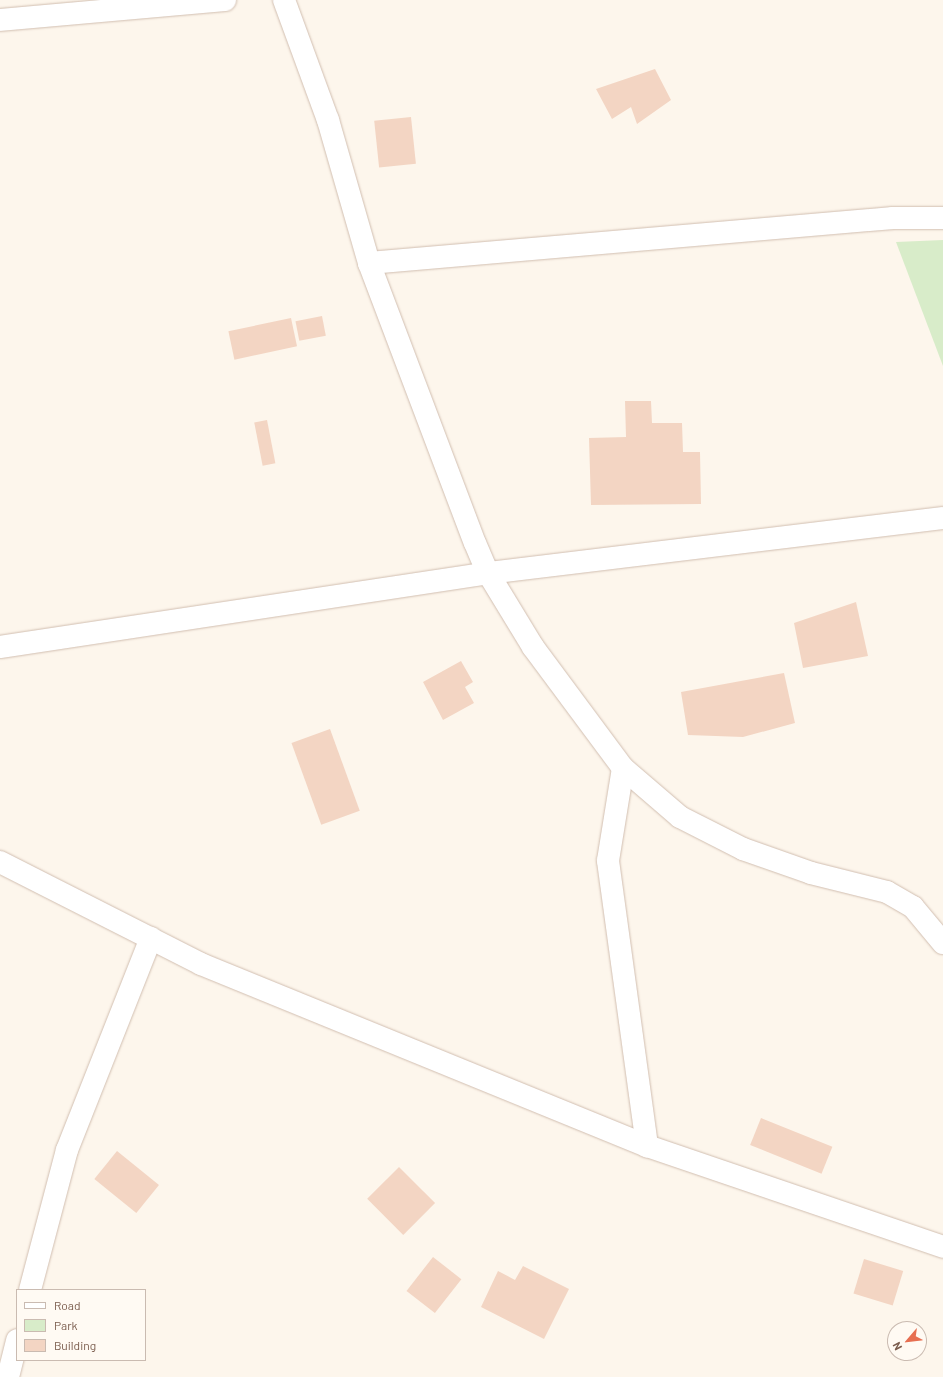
<!DOCTYPE html>
<style>
body{margin:0}
#map{position:relative;width:943px;height:1377px;overflow:hidden;background:#fdf6ec;font-family:Barlow,sans-serif}
div>[style]{position:absolute}
[style*='--x']{left:calc(var(--x)*1px);top:calc(var(--y)*1px);width:calc(var(--w)*1px);rotate:calc(var(--a)*1deg)}
.green>*{inset:0;background:#d8ecc9}
.building>*{inset:0;background:#f3d5c3;transform-origin:0 0}
.roads{filter:drop-shadow(0 0 1px #d1beb0) drop-shadow(0 0 1px #d1beb0)}
.minor>*{height:22px;margin:-11px;padding:0 11px;transform-origin:11px;border-radius:11px;background:#fff}
.tertiary>*{height:22px;margin:-11px;padding:0 11px;transform-origin:11px;border-radius:11px;background:#fff}
span{translate:-50% -50%;white-space:nowrap;text-align:center;line-height:1.15;-webkit-text-stroke:4px #fffaf3;paint-order:stroke}
.legend{position:absolute;left:16px;top:1289px;width:130px;height:72px;box-sizing:border-box;background:#fffaf3;border:1px solid #cabbb1;margin:0;padding:5px 7px;list-style:none;font-size:12px;color:#7a5c4d}
.legend li{display:flex;align-items:center;gap:8px;height:20px}
.legend b{width:20px;border:1px solid #cabbb1}
.north{position:absolute;left:887px;top:1321px;width:40px;height:40px;box-sizing:border-box;background:#fffaf3;border:1px solid #cabbb1;border-radius:50%;rotate:242deg;font-size:11px;font-weight:700;line-height:16px;text-align:center;color:#7a5c4d}
.north::after{content:'';display:block;margin:auto;width:14px;height:18px;background:#e76f51;clip-path:polygon(50% 0,100% 100%,50% 72%,0 100%)}
</style>
<div id="map">
<div class="green">
<div style="clip-path:polygon(943px 240px,943px 366px,896px 242px)"></div>
</div>
<div class="building">
<div style="clip-path:polygon(655px 69px,671px 100px,637px 124px,631px 107px,612px 119px,596px 89px)"></div>
<div style="left:411px;top:117px;width:47px;height:37px;rotate:84deg"></div>
<div style="left:322px;top:316px;width:20px;height:27px;rotate:79deg"></div>
<div style="left:291px;top:318px;width:29px;height:64px;rotate:78deg"></div>
<div style="clip-path:polygon(625px 401px,651px 401px,652px 423px,682px 423px,683px 452px,700px 452px,701px 504px,591px 505px,589px 438px,626px 437px)"></div>
<div style="left:267px;top:420px;width:44px;height:13px;rotate:79deg"></div>
<div style="clip-path:polygon(856px 602px,868px 656px,803px 668px,794px 623px)"></div>
<div style="clip-path:polygon(461px 661px,473px 682px,465px 687px,474px 703px,443px 720px,423px 682px)"></div>
<div style="clip-path:polygon(784px 673px,795px 723px,743px 737px,688px 735px,681px 692px)"></div>
<div style="left:330px;top:729px;width:87px;height:41px;rotate:70deg"></div>
<div style="left:761px;top:1118px;width:77px;height:29px;rotate:22deg"></div>
<div style="left:117px;top:1151px;width:54px;height:36px;rotate:39deg"></div>
<div style="left:399px;top:1167px;width:51px;height:45px;rotate:45deg"></div>
<div style="left:433px;top:1257px;width:36px;height:43px;rotate:38deg"></div>
<div style="left:864px;top:1259px;width:41px;height:36px;rotate:17deg"></div>
<div style="clip-path:polygon(523px 1266px,569px 1289px,544px 1339px,481px 1307px,498px 1271px,515px 1280px)"></div>
</div>
<div class="roads">
<div class="minor">
<div style="--x:284;--y:0;--w:128;--a:69.9"></div>
<div style="--x:328;--y:120;--w:149;--a:74"></div>
<div style="--x:369;--y:263;--w:299;--a:69.3"></div>
<div style="--x:475;--y:543;--w:33;--a:67"></div>
<div style="--x:488;--y:573;--w:87;--a:58.7"></div>
<div style="--x:533;--y:647;--w:151;--a:53.4"></div>
<div style="--x:623;--y:768;--w:75;--a:40.7"></div>
<div style="--x:680;--y:817;--w:71;--a:26.9"></div>
<div style="--x:743;--y:849;--w:72;--a:19.4"></div>
<div style="--x:811;--y:873;--w:78;--a:14"></div>
<div style="--x:887;--y:892;--w:30;--a:30"></div>
<div style="--x:913;--y:907;--w:47;--a:50.2"></div>
<div style="--x:0;--y:20;--w:226;--a:-5.1"></div>
<div style="--x:369;--y:263;--w:526;--a:-4.91"></div>
<div style="--x:893;--y:218;--w:50;--a:0"></div>
<div style="--x:0;--y:647;--w:494;--a:-8.6"></div>
<div style="--x:488;--y:573;--w:458;--a:-6.9"></div>
<div style="--x:623;--y:768;--w:94;--a:99.2"></div>
<div style="--x:608;--y:861;--w:288;--a:82.2"></div>
<div style="--x:30;--y:1290;--w:145;--a:-75.2"></div>
<div style="--x:67;--y:1150;--w:228;--a:-68.4"></div>
<div style="--x:8;--y:1377;--w:38;--a:-76"></div>
</div>
<div class="tertiary">
<div style="--x:0;--y:862;--w:225;--a:26.9"></div>
<div style="--x:201;--y:964;--w:482;--a:22.2"></div>
<div style="--x:647;--y:1146;--w:313;--a:18.8"></div>
</div>
</div>
<ul class="legend">
<li><b style="height:5px;background:#fff"></b>Road</li>
<li><b style="height:11px;background:#d8ecc9"></b>Park</li>
<li><b style="height:11px;background:#f3d5c3"></b>Building</li>
</ul>
<div class="north">N</div>
</div>
